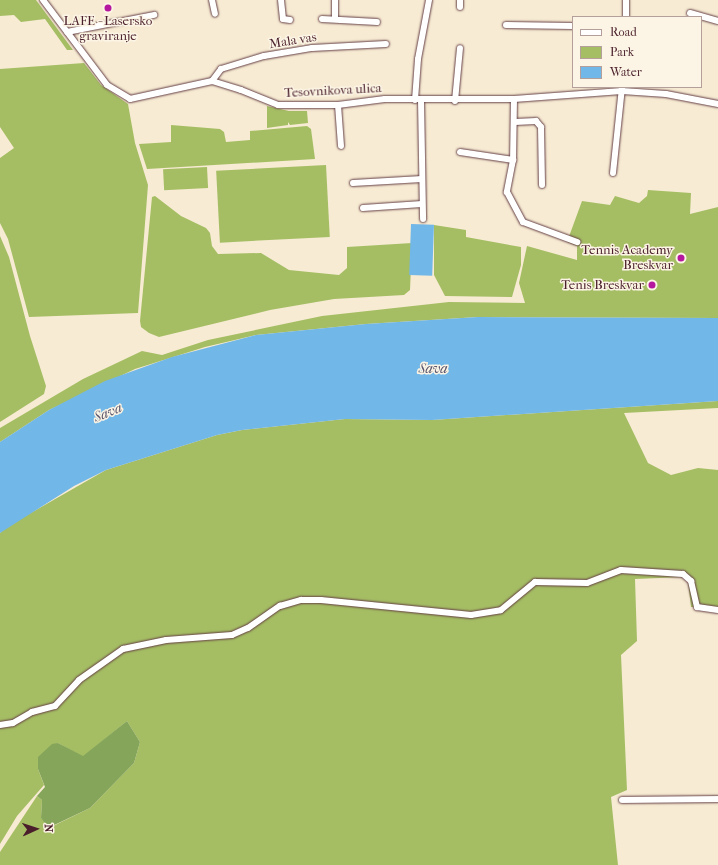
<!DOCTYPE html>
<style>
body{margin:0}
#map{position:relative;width:718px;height:865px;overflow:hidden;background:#f7ebd3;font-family:"IM FELL French Canon",serif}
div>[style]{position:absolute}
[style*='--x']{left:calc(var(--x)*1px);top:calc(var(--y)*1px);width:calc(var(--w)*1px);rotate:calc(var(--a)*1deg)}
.green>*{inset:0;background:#a5be64;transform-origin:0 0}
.forest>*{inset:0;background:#84a55a}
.water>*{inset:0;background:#71b7e8;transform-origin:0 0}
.roads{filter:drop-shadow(0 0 1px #643e44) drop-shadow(0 0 1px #643e44)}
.street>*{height:6px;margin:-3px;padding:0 3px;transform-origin:3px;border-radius:3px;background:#fff}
.dots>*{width:11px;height:11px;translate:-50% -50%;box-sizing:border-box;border:2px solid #fcf5e5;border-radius:50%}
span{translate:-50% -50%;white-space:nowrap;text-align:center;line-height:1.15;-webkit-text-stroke:3px #fcf5e5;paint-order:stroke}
.poi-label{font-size:13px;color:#4a1f2b}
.right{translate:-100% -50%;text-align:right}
.street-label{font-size:13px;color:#4a1f2b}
.water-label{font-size:14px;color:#58546d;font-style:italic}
.legend{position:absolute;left:572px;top:16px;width:130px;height:72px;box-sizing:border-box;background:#fcf5e5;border:1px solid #b59f9b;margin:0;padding:5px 7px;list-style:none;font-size:12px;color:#4a1f2b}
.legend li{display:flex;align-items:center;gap:8px;height:20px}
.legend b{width:20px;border:1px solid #b59f9b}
.north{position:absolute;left:16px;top:809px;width:40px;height:40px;-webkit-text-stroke:3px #fcf5e5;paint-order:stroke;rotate:87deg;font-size:11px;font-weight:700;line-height:16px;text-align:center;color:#4a1f2b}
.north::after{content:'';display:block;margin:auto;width:14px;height:18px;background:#4a1f2b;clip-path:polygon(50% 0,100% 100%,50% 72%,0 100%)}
</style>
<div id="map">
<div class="green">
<div style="clip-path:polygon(0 0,36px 0,73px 50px,67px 50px,45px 19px,21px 22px,14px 15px,0 16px)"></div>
<div style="clip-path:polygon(84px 63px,101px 85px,128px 104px,135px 143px,148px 185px,138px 313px,29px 317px,8px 239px,0 223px,0 158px,14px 148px,0 127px,0 69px)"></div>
<div style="clip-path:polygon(267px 106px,289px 111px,307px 111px,308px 123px,290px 125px,288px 122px,288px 125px,267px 128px)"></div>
<div style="clip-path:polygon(171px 125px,220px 129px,224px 132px,226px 142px,250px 140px,250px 131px,307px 126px,311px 129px,315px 159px,147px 169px,139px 144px,171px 142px)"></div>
<div style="left:326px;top:165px;width:72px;height:110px;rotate:87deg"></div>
<div style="left:207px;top:167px;width:21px;height:44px;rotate:87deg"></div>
<div style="clip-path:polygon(648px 190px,691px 193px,690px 214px,718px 207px,718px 318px,478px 317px,366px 324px,256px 335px,205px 347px,135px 369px,49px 410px,0 442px,0 428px,83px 379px,142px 351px,162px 355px,208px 340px,322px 316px,449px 302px,525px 303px,519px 283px,527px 246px,577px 260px,577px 246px,567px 242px,582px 201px,610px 205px,615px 196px,639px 203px,647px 196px)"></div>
<div style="clip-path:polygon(155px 196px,181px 216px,206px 228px,210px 233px,212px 246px,218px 254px,261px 253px,289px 270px,339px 275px,347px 268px,347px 247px,412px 243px,410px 290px,404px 295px,334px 299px,270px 310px,159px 337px,149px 333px,141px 327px,140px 321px,152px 197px)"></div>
<div style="clip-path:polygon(434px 225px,466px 230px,466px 237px,521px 247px,521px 265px,512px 297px,445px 296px,434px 275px)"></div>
<div style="clip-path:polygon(0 236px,9px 257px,30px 336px,46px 386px,44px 394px,0 422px)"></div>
<div style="clip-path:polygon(718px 401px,718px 408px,624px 413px,648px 463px,671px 475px,698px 468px,718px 470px,718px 607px,691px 607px,688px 582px,684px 577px,635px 579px,637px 641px,621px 655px,627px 790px,611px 797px,618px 865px,0 865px,0 852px,37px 796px,42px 800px,41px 818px,51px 827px,90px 808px,134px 763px,140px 742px,127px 721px,83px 757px,58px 743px,38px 758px,38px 769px,44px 785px,17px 816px,0 844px,0 533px,8px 526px,106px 470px,217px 435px,242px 430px,345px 419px,432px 420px)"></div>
</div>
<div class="forest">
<div style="clip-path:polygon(127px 721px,140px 742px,134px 763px,90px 808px,50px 827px,45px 823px,41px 818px,42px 800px,37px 796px,45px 787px,38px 769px,38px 757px,52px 744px,58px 743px,83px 756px)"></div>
</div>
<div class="water">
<div style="left:411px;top:224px;width:23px;height:51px;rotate:2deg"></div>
<div style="clip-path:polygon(478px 317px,718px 318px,718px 401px,432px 420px,345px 419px,242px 430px,217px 435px,106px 470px,74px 486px,0 533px,0 442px,49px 410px,105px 381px,172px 357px,256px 335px,366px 324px)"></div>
</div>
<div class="roads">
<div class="street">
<div style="--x:43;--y:0;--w:106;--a:53"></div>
<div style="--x:107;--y:85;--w:27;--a:31"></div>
<div style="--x:130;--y:99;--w:84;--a:-12.4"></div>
<div style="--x:212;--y:81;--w:30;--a:17"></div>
<div style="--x:241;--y:90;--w:40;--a:22"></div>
<div style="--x:278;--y:105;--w:60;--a:0"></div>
<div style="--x:338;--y:105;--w:47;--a:-7.3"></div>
<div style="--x:385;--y:99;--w:129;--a:0"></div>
<div style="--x:514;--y:99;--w:108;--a:-4.2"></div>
<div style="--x:622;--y:91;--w:44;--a:3.9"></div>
<div style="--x:666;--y:94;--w:53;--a:10.9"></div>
<div style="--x:212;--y:0;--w:14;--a:78"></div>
<div style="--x:281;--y:0;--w:19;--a:84"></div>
<div style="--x:283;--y:19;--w:7;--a:8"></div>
<div style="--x:335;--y:0;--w:18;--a:90"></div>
<div style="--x:626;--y:0;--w:17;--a:90"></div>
<div style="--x:460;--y:7;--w:7;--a:-90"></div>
<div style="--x:690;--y:13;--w:29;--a:16"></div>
<div style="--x:322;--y:19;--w:55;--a:3.1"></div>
<div style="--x:506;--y:25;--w:67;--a:0.9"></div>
<div style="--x:67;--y:32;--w:89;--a:-11.1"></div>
<div style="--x:212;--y:81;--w:15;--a:-53"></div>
<div style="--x:221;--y:69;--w:45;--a:-16.8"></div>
<div style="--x:264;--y:56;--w:49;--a:-9.5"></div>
<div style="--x:312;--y:48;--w:74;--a:-3.1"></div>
<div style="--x:514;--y:99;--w:61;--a:90.9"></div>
<div style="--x:513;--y:160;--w:33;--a:101"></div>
<div style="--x:507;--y:192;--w:34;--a:62"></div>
<div style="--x:523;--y:222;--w:58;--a:20.3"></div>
<div style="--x:415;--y:100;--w:41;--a:-85.8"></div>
<div style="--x:418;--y:59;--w:60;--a:-79.4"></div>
<div style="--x:421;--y:100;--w:119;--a:89"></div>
<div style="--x:455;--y:101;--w:53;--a:-84.6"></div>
<div style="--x:338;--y:105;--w:41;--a:85.8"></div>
<div style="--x:515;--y:122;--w:21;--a:-3"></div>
<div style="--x:536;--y:121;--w:8;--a:50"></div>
<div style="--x:541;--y:127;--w:58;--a:89"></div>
<div style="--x:460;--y:152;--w:54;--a:8.6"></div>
<div style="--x:613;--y:173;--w:86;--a:-84"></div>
<div style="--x:353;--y:183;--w:69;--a:-3.3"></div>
<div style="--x:363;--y:208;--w:59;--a:-3.9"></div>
<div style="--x:0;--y:725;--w:13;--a:-9"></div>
<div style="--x:13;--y:723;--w:22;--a:-30"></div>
<div style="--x:32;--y:712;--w:24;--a:-15"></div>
<div style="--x:55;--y:706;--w:35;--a:-47"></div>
<div style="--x:79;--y:680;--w:54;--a:-35.2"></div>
<div style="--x:123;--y:649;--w:44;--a:-11.8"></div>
<div style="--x:166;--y:640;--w:66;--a:-4.3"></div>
<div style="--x:232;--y:635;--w:17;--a:-24"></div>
<div style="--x:248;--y:628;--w:39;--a:-35"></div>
<div style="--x:280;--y:606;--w:22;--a:-16"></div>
<div style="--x:301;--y:600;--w:20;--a:0"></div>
<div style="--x:321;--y:600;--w:151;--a:5.7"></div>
<div style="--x:471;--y:615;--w:30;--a:-9"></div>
<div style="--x:501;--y:610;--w:44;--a:-39.5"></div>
<div style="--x:535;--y:582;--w:52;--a:1.1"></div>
<div style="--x:587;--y:583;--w:36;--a:-21"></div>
<div style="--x:621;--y:570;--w:62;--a:3.7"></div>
<div style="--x:683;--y:574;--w:11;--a:41"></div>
<div style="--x:691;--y:581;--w:27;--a:77"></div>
<div style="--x:697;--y:607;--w:21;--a:8"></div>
<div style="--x:622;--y:800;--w:96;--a:-0.6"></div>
</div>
</div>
<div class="dots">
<div style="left:108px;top:8px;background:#b5179e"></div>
<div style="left:681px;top:258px;background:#b5179e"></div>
<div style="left:652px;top:285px;background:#b5179e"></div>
</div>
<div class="poi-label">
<span style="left:108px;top:29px">LAFE - Lasersko<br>graviranje</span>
<span class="right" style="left:673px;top:258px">Tennis Academy<br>Breskvar</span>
<span class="right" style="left:644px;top:285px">Tenis Breskvar</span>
</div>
<div class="street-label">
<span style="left:293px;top:41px;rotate:-9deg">Mala vas</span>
<span style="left:333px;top:91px;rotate:-3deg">Tesovnikova ulica</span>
</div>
<div class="water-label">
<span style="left:433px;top:369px">Sava</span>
<span style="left:108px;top:413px;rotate:-23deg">Sava</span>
</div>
<ul class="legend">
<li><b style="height:5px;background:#fff"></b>Road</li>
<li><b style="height:11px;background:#a5be64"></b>Park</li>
<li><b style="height:11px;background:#71b7e8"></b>Water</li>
</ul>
<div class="north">N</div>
</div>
